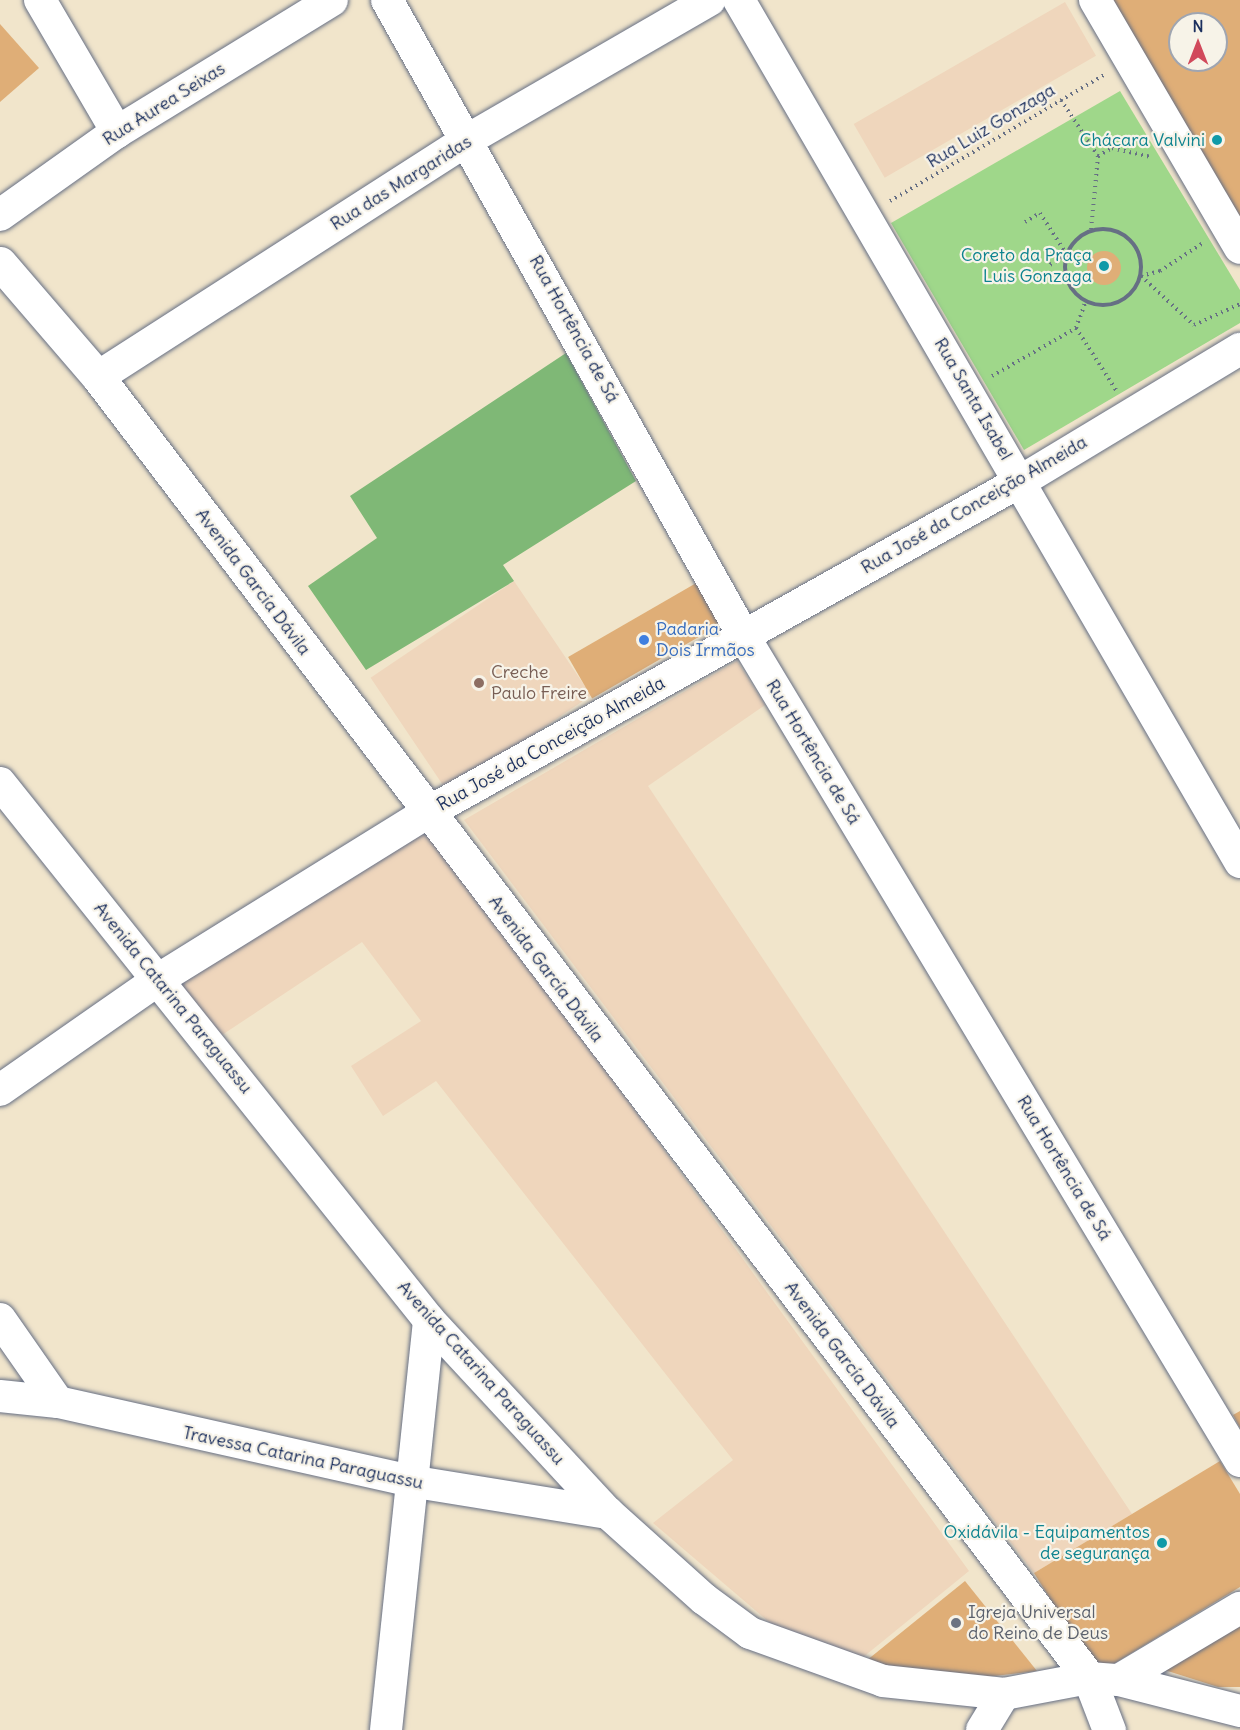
<!DOCTYPE html>
<meta charset="utf-8">
<style>
body{margin:0}
#map{position:relative;width:1240px;height:1730px;overflow:hidden;background:#f1e5cb;font-family:Delius,sans-serif}
div>[style]{position:absolute}
[style*='--x']{left:calc(var(--x)*1px);top:calc(var(--y)*1px);width:calc(var(--w)*1px);rotate:calc(var(--a)*1deg)}
.built>*{inset:0;background:#efd6bc;transform-origin:0 0}
.green>*{inset:0;background:#9fd78a}
.forest>*{inset:0;background:#7fb876}
.building>*{inset:0;background:#dfae77;transform-origin:0 0}
.round{border-radius:50%}
.path>*{height:4px;margin-top:-2px;transform-origin:0;background:repeating-linear-gradient(90deg,#666f84 0 1.5px,transparent 0 6px)}
.path>.ring{margin:-2px;padding:0;box-sizing:content-box;background:none;border:4px solid #666f84;border-radius:50%}
.roads{filter:drop-shadow(0 0 2px #666f84) drop-shadow(0 0 2px #666f84)}
.street>*{height:32px;margin:-16px;padding:0 16px;transform-origin:16px;border-radius:16px;background:#fff}
.secondary>*{height:33px;margin:-16.5px;padding:0 16.5px;transform-origin:16.5px;border-radius:16.5px;background:#fff}
.dots>*{width:16px;height:16px;translate:-50% -50%;box-sizing:border-box;border:3px solid #f7f3e8;border-radius:50%}
span{translate:-50% -50%;white-space:nowrap;text-align:center;line-height:1.15;-webkit-text-stroke:4.5px #f7f3e8;paint-order:stroke}
.street-label{font-size:18px;color:#1b2f5e}
.culture-label{font-size:18px;color:#0d838f}
.right{translate:-100% -50%;text-align:right}
.shop-label{font-size:18px;color:#366cbe}
.left{translate:0 -50%;text-align:left}
.education-label{font-size:18px;color:#785e54}
.worship-label{font-size:18px;color:#5b616d}
.north{position:absolute;left:1168px;top:12px;width:60px;height:60px;box-sizing:border-box;background:#f7f3e8;border:2px solid #9fa5b1;border-radius:50%;rotate:0deg;font-size:16px;font-weight:700;line-height:24px;text-align:center;color:#1b2f5e}
.north::after{content:'';display:block;margin:auto;width:21px;height:27px;background:#d1495b;clip-path:polygon(50% 0,100% 100%,50% 72%,0 100%)}
</style>
<div id="map">
<div class="built">
<div style="left:1065px;top:2px;width:62px;height:244px;rotate:60deg"></div>
<div style="left:514px;top:581px;width:138px;height:173px;rotate:56deg"></div>
<div style="clip-path:polygon(737px 661px,765px 705px,648px 786px,1132px 1514px,1034px 1573px,464px 820px)"></div>
<div style="clip-path:polygon(429px 826px,969px 1571px,856px 1663px,796px 1645px,653px 1523px,733px 1460px,436px 1081px,383px 1116px,351px 1066px,421px 1021px,362px 942px,222px 1035px,176px 986px)"></div>
</div>
<div class="green">
<div style="clip-path:polygon(1120px 91px,1240px 290px,1240px 323px,1024px 450px,891px 223px)"></div>
</div>
<div class="forest">
<div style="clip-path:polygon(566px 353px,636px 481px,503px 565px,514px 581px,366px 670px,308px 586px,377px 538px,350px 496px)"></div>
</div>
<div class="building">
<div style="clip-path:polygon(evenodd,1113px 0,1240px 0,1240px 221px,1113px 0,1180px 24px,1216px 24px,1216px 60px,1180px 60px,1180px 24px)"></div>
<div style="clip-path:polygon(0 24px,39px 68px,0 102px)"></div>
<div class="round" style="left:1087px;top:251px;width:34px;height:34px"></div>
<div style="left:698px;top:582px;width:48px;height:150px;rotate:60deg"></div>
<div style="clip-path:polygon(1240px 1411px,1240px 1428px,1233px 1415px)"></div>
<div style="clip-path:polygon(1220px 1461px,1240px 1494px,1240px 1587px,1097px 1674px,1034px 1573px)"></div>
<div style="clip-path:polygon(965px 1581px,1037px 1671px,925px 1684px,861px 1665px)"></div>
<div style="clip-path:polygon(1240px 1617px,1240px 1687px,1218px 1687px,1152px 1666px)"></div>
</div>
<div class="path">
<div style="--x:1061;--y:100;--w:67;--a:56.5"></div>
<div style="--x:1098;--y:156;--w:74;--a:95.4"></div>
<div style="--x:1098;--y:156;--w:16;--a:-30"></div>
<div style="--x:1112;--y:148;--w:40;--a:13"></div>
<div style="--x:890;--y:201;--w:251;--a:-30.5"></div>
<div style="--x:1025;--y:222;--w:17;--a:-31"></div>
<div style="--x:1040;--y:213;--w:50;--a:57.3"></div>
<div style="--x:1067;--y:255;--w:20;--a:150"></div>
<div class="ring" style="left:1065px;top:229px;width:72px;height:72px"></div>
<div style="--x:1141;--y:276;--w:72;--a:42.8"></div>
<div style="--x:1194;--y:325;--w:51;--a:-24.5"></div>
<div style="--x:1141;--y:276;--w:20;--a:-15"></div>
<div style="--x:1160;--y:271;--w:51;--a:-33.1"></div>
<div style="--x:1076;--y:328;--w:74;--a:57.2"></div>
<div style="--x:992;--y:376;--w:97;--a:-29.7"></div>
<div style="--x:1076;--y:328;--w:29;--a:-70"></div>
</div>
<div class="roads">
<div class="street">
<div style="--x:40;--y:0;--w:153;--a:59.7"></div>
<div style="--x:387;--y:0;--w:728;--a:60.72"></div>
<div style="--x:743;--y:635;--w:964;--a:58.96"></div>
<div style="--x:739;--y:0;--w:997;--a:59.83"></div>
<div style="--x:1095;--y:0;--w:287;--a:59.7"></div>
<div style="--x:0;--y:215;--w:143;--a:-35.4"></div>
<div style="--x:117;--y:132;--w:252;--a:-31.5"></div>
<div style="--x:98;--y:377;--w:441;--a:-32.7"></div>
<div style="--x:469;--y:139;--w:278;--a:-30"></div>
<div style="--x:0;--y:783;--w:687;--a:51.38"></div>
<div style="--x:429;--y:1320;--w:263;--a:47.2"></div>
<div style="--x:608;--y:1513;--w:129;--a:41.9"></div>
<div style="--x:704;--y:1599;--w:57;--a:36.5"></div>
<div style="--x:750;--y:1633;--w:141;--a:19.8"></div>
<div style="--x:883;--y:1681;--w:122;--a:6.1"></div>
<div style="--x:1004;--y:1694;--w:86;--a:-10.7"></div>
<div style="--x:1089;--y:1678;--w:30;--a:4"></div>
<div style="--x:1119;--y:1680;--w:125;--a:14.4"></div>
<div style="--x:0;--y:1090;--w:194;--a:-34.9"></div>
<div style="--x:159;--y:979;--w:315;--a:-31.8"></div>
<div style="--x:427;--y:813;--w:680;--a:-29.2"></div>
<div style="--x:1021;--y:481;--w:256;--a:-31.1"></div>
<div style="--x:0;--y:1319;--w:101;--a:55.1"></div>
<div style="--x:0;--y:1396;--w:58;--a:5.9"></div>
<div style="--x:58;--y:1402;--w:361;--a:12.6"></div>
<div style="--x:410;--y:1481;--w:201;--a:9.2"></div>
<div style="--x:1119;--y:1680;--w:141;--a:-30.8"></div>
<div style="--x:386;--y:1730;--w:412;--a:-84"></div>
<div style="--x:982;--y:1730;--w:42;--a:-58.6"></div>
</div>
<div class="secondary">
<div style="--x:0;--y:263;--w:150;--a:49.3"></div>
<div style="--x:98;--y:377;--w:1635;--a:52.7"></div>
<div style="--x:1089;--y:1678;--w:56;--a:69"></div>
</div>
</div>
<div class="dots">
<div style="left:1217px;top:140px;background:#0f9aa8"></div>
<div style="left:1104px;top:266px;background:#0f9aa8"></div>
<div style="left:644px;top:640px;background:#3f7fe0"></div>
<div style="left:479px;top:683px;background:#8d6e63"></div>
<div style="left:1162px;top:1543px;background:#0f9aa8"></div>
<div style="left:956px;top:1623px;background:#6b7280"></div>
</div>
<div class="street-label">
<span style="left:164px;top:104px;rotate:-32deg">Rua Aurea Seixas</span>
<span style="left:991px;top:126px;rotate:-31deg">Rua Luiz Gonzaga</span>
<span style="left:401px;top:183px;rotate:-32deg">Rua das Margaridas</span>
<span style="left:574px;top:329px;rotate:61deg">Rua Hortência de Sá</span>
<span style="left:973px;top:399px;rotate:60deg">Rua Santa Isabel</span>
<span style="left:974px;top:505px;rotate:-30deg">Rua José da Conceição Almeida</span>
<span style="left:253px;top:582px;rotate:53deg">Avenida García Dávila</span>
<span style="left:551px;top:744px;rotate:-29deg">Rua José da Conceição Almeida</span>
<span style="left:813px;top:752px;rotate:59deg">Rua Hortência de Sá</span>
<span style="left:546px;top:969px;rotate:53deg">Avenida García Dávila</span>
<span style="left:173px;top:998px;rotate:51deg">Avenida Catarina Paraguassu</span>
<span style="left:1064px;top:1168px;rotate:59deg">Rua Hortência de Sá</span>
<span style="left:842px;top:1355px;rotate:53deg">Avenida García Dávila</span>
<span style="left:481px;top:1373px;rotate:48deg">Avenida Catarina Paraguassu</span>
<span style="left:303px;top:1458px;rotate:12deg">Travessa Catarina Paraguassu</span>
</div>
<div class="culture-label">
<span class="right" style="left:1205px;top:140px">Chácara Valvini</span>
<span class="right" style="left:1092px;top:266px">Coreto da Praça<br>Luis Gonzaga</span>
<span class="right" style="left:1150px;top:1543px">Oxidávila - Equipamentos<br>de segurança</span>
</div>
<div class="shop-label">
<span class="left" style="left:656px;top:640px">Padaria<br>Dois Irmãos</span>
</div>
<div class="education-label">
<span class="left" style="left:491px;top:683px">Creche<br>Paulo Freire</span>
</div>
<div class="worship-label">
<span class="left" style="left:968px;top:1623px">Igreja Universal<br>do Reino de Deus</span>
</div>
<div class="north">N</div>
</div>
